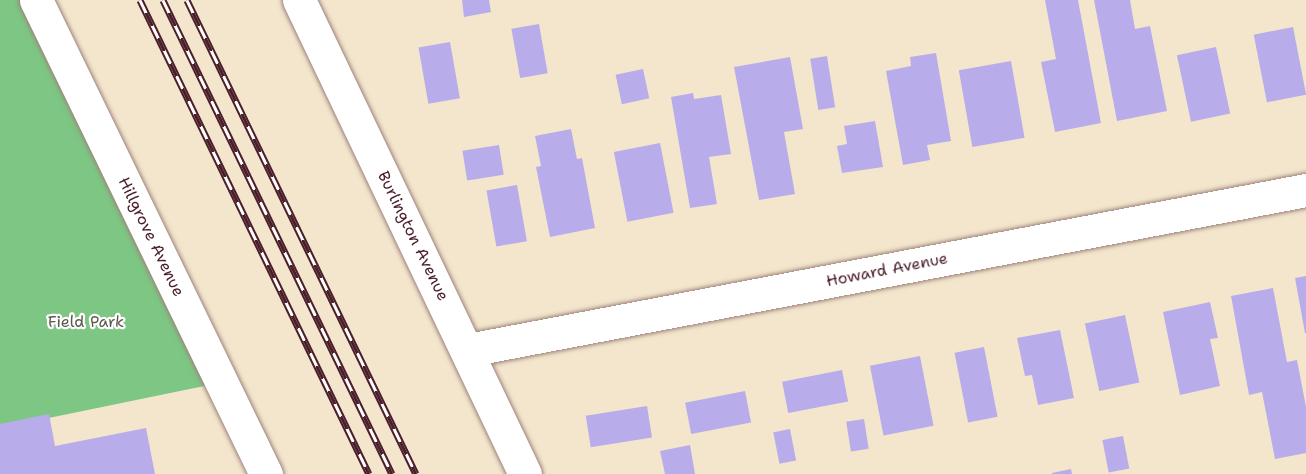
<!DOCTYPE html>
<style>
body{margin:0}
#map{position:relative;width:1306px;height:474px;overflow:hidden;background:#f3e6cd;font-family:"Shantell Sans",sans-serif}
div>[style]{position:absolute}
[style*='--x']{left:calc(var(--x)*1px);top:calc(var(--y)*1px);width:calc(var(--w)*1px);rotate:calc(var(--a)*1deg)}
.green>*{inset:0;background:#7dc683}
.building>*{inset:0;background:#b8adea;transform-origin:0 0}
.roads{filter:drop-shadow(0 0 2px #9e827c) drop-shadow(0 0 2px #9e827c)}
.street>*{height:33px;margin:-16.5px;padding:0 16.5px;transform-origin:16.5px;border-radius:16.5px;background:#fff}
.rail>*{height:7px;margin-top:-3.5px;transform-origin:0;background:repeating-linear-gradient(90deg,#fff 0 14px,#4a1f2b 0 28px);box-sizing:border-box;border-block:2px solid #4a1f2b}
span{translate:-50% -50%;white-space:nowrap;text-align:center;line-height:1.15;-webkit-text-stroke:4.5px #fff;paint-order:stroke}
.street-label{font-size:16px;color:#4a1f2b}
.park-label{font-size:16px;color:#5c594a}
</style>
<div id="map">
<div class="green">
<div style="clip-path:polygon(0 0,20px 0,214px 384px,0 428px)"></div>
</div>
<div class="building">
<div style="clip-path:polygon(462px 0,489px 0,491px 12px,464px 17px)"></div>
<div style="clip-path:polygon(1045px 0,1078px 0,1101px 123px,1055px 132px,1041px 62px,1056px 59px)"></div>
<div style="clip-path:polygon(1094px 0,1130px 0,1135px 29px,1150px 26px,1167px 111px,1117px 121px)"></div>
<div style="left:539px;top:24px;width:50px;height:28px;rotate:80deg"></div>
<div style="left:1293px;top:27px;width:69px;height:40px;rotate:79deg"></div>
<div style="left:450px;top:42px;width:57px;height:32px;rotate:80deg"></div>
<div style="left:1216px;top:47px;width:68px;height:40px;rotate:78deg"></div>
<div style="clip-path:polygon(936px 53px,951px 141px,927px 145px,930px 160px,903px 165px,886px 71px,911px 66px,910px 57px)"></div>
<div style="left:827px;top:56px;width:52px;height:17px;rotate:81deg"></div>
<div style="clip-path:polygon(790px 57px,803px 129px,784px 132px,795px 194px,759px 200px,734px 67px)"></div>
<div style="left:1011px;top:61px;width:78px;height:53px;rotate:80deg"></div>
<div style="left:643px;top:69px;width:30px;height:28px;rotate:78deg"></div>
<div style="clip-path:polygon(693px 93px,694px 99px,721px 95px,731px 154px,709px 157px,717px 204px,690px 208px,671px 97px)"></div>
<div style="clip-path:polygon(875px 121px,883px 167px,842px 173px,837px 146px,847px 144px,844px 126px)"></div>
<div style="clip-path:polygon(571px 129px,577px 159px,582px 158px,595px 228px,550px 237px,536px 167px,541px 166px,535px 136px)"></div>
<div style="left:660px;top:143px;width:71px;height:47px;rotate:79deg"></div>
<div style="left:499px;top:145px;width:30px;height:37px;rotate:81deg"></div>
<div style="left:517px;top:185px;width:57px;height:31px;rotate:80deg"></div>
<div style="clip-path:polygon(1306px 276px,1306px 333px,1305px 333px,1295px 278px)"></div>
<div style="clip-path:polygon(1273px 288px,1287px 362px,1297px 360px,1306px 407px,1306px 453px,1275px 459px,1262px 392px,1249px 395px,1231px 296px)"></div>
<div style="clip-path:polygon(1210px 302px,1218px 338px,1210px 339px,1220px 386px,1180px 395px,1163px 312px)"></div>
<div style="left:1125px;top:315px;width:69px;height:41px;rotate:78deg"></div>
<div style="clip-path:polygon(1060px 330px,1074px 398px,1038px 405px,1032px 375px,1025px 376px,1017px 338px)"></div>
<div style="left:984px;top:347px;width:71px;height:30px;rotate:79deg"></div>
<div style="left:920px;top:356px;width:71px;height:51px;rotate:79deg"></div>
<div style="left:842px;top:370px;width:32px;height:61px;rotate:79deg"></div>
<div style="left:745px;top:391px;width:32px;height:61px;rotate:79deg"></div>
<div style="left:647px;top:406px;width:32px;height:62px;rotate:81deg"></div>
<div style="clip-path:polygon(49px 414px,55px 446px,146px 428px,155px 474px,0 474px,0 424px)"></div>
<div style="left:864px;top:419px;width:30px;height:18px;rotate:81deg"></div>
<div style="left:790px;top:429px;width:32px;height:17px;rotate:79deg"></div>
<div style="left:1123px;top:436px;width:33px;height:21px;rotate:79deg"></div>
<div style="clip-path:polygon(690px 445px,695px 474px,665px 474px,660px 451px)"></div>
<div style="clip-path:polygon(1071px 469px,1072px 474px,1052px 474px,1052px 473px)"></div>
</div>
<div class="roads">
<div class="street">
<div style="--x:36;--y:0;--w:527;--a:64.12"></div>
<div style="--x:299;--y:0;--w:525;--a:64.51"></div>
<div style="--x:468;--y:350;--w:853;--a:-10.81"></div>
</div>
</div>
<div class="rail">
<div style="--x:140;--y:0;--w:526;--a:64.21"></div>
<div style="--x:163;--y:0;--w:526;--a:64.21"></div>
<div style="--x:187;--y:0;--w:526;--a:64.21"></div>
</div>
<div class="street-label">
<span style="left:413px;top:236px;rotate:64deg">Burlington Avenue</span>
<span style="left:151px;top:237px;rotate:64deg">Hillgrove Avenue</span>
<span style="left:887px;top:270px;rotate:-11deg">Howard Avenue</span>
</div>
<div class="park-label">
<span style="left:86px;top:322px">Field Park</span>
</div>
</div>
